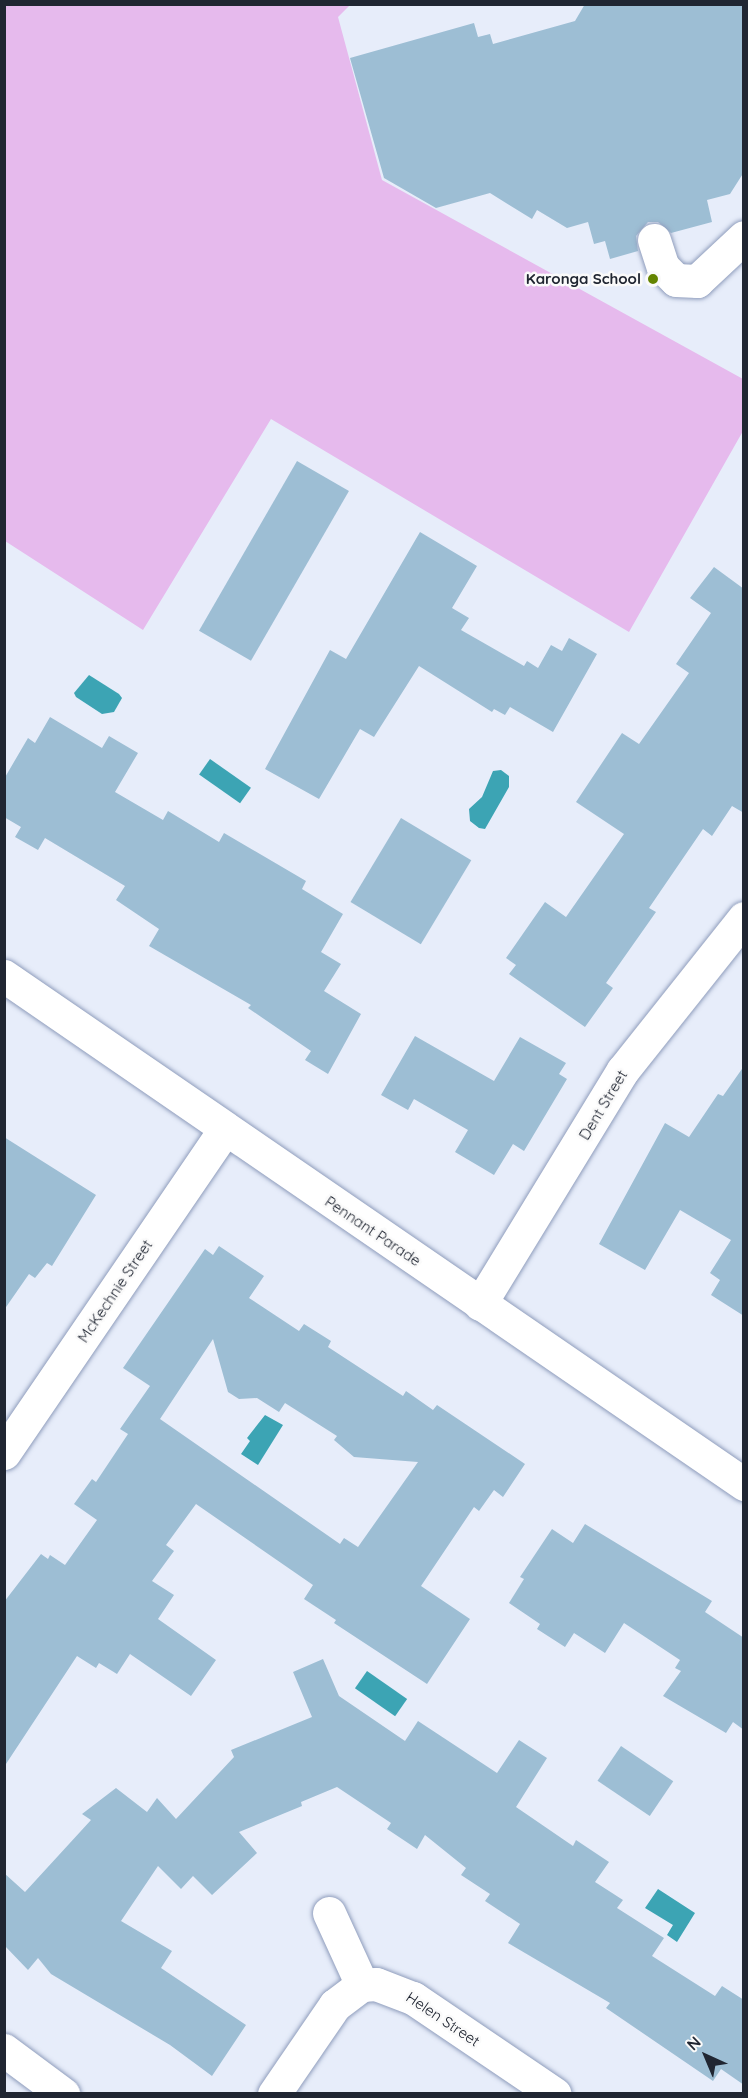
<!DOCTYPE html>
<style>
body{margin:0}
#map{position:relative;width:748px;height:2098px;overflow:hidden;background:#e7edfa;font-family:Quicksand,sans-serif}
div>[style]{position:absolute}
[style*='--x']{left:calc(var(--x)*1px);top:calc(var(--y)*1px);width:calc(var(--w)*1px);rotate:calc(var(--a)*1deg)}
.green>*{inset:0;background:#e6baed}
.water>*{inset:0;background:#3ca4b4;transform-origin:0 0}
.building>*{inset:0;background:#9dbed4;transform-origin:0 0}
.roads{filter:drop-shadow(0 0 2px #8f9dbc) drop-shadow(0 0 2px #8f9dbc)}
.minor>*{height:33px;margin:-16.5px;padding:0 16.5px;transform-origin:16.5px;border-radius:16.5px;background:#fff}
.dots>*{width:16px;height:16px;translate:-50% -50%;box-sizing:border-box;border:3px solid #fafafa;border-radius:50%}
span{translate:-50% -50%;white-space:nowrap;text-align:center;line-height:1.15;-webkit-text-stroke:5px #fafafa;paint-order:stroke}
.poi-label{font-size:15px;color:#202632;font-weight:700}
.right{translate:-100% -50%;text-align:right}
.street-label{font-size:15px;color:#202632}
.frame{position:absolute;inset:0;border:6px solid #202632;pointer-events:none}
.north{position:absolute;left:676px;top:2026px;width:60px;height:60px;-webkit-text-stroke:4px #fafafa;paint-order:stroke;rotate:316deg;font-size:16px;font-weight:700;line-height:24px;text-align:center;color:#202632}
.north::after{content:'';display:block;margin:auto;width:21px;height:27px;background:#202632;clip-path:polygon(50% 0,100% 100%,50% 72%,0 100%)}
</style>
<div id="map">
<div class="green">
<div style="clip-path:polygon(5px 4px,350px 5px,338px 17px,382px 180px,743px 379px,743px 431px,629px 632px,271px 419px,143px 630px,5px 541px)"></div>
</div>
<div class="water">
<div style="clip-path:polygon(89px 675px,119px 694px,122px 698px,114px 712px,102px 714px,76px 697px,74px 693px)"></div>
<div style="left:210px;top:759px;width:50px;height:19px;rotate:35deg"></div>
<div style="clip-path:polygon(501px 770px,509px 776px,509px 787px,485px 829px,479px 828px,470px 821px,469px 809px,482px 797px,493px 771px)"></div>
<div style="clip-path:polygon(265px 1415px,283px 1425px,258px 1465px,241px 1454px,250px 1441px,247px 1438px)"></div>
<div style="left:367px;top:1671px;width:49px;height:21px;rotate:35deg"></div>
<div style="clip-path:polygon(658px 1889px,695px 1913px,677px 1942px,667px 1935px,673px 1925px,645px 1908px)"></div>
</div>
<div class="building">
<div style="clip-path:polygon(585px 4px,744px 4px,744px 172px,730px 194px,707px 200px,712px 222px,671px 233px,658px 222px,648px 222px,636px 236px,638px 251px,610px 259px,605px 241px,594px 244px,588px 222px,567px 228px,537px 210px,532px 219px,490px 193px,436px 208px,384px 178px,350px 58px,474px 23px,478px 37px,490px 34px,493px 44px,575px 21px)"></div>
<div style="left:297px;top:461px;width:60px;height:196px;rotate:30deg"></div>
<div style="clip-path:polygon(420px 532px,477px 566px,452px 608px,469px 618px,461px 630px,524px 666px,527px 661px,538px 668px,551px 645px,562px 651px,569px 638px,597px 654px,553px 732px,510px 707px,505px 715px,494px 709px,492px 712px,419px 666px,374px 737px,360px 729px,319px 799px,265px 769px,330px 650px,346px 659px)"></div>
<div style="clip-path:polygon(714px 567px,744px 589px,744px 813px,732px 806px,712px 836px,703px 829px,649px 908px,656px 912px,606px 983px,613px 988px,585px 1027px,509px 974px,516px 965px,506px 958px,545px 902px,566px 917px,624px 834px,576px 802px,622px 733px,639px 744px,689px 673px,676px 664px,711px 613px,690px 598px)"></div>
<div style="clip-path:polygon(50px 717px,102px 748px,109px 736px,138px 753px,115px 792px,163px 820px,168px 811px,219px 842px,224px 833px,306px 881px,302px 889px,343px 914px,321px 952px,341px 964px,324px 991px,361px 1014px,328px 1074px,305px 1060px,311px 1051px,248px 1008px,251px 1005px,149px 946px,159px 929px,116px 900px,125px 886px,45px 838px,38px 850px,15px 837px,21px 827px,4px 817px,4px 779px,28px 738px,35px 743px)"></div>
<div style="left:401px;top:818px;width:82px;height:98px;rotate:31deg"></div>
<div style="clip-path:polygon(415px 1036px,494px 1081px,520px 1037px,566px 1063px,559px 1074px,567px 1079px,524px 1151px,513px 1144px,494px 1175px,455px 1152px,468px 1130px,414px 1099px,408px 1110px,381px 1095px)"></div>
<div style="clip-path:polygon(744px 1066px,744px 1316px,711px 1295px,720px 1280px,710px 1273px,731px 1240px,680px 1210px,645px 1270px,599px 1244px,665px 1123px,689px 1137px,718px 1094px,723px 1096px)"></div>
<div style="clip-path:polygon(4px 1137px,96px 1195px,52px 1266px,47px 1263px,35px 1278px,29px 1274px,4px 1310px)"></div>
<div style="clip-path:polygon(evenodd,219px 1246px,264px 1276px,249px 1298px,299px 1331px,304px 1324px,331px 1341px,328px 1347px,403px 1396px,406px 1391px,433px 1410px,437px 1405px,525px 1464px,503px 1497px,494px 1490px,479px 1511px,474px 1507px,421px 1586px,470px 1619px,427px 1684px,334px 1623px,336px 1620px,304px 1599px,313px 1585px,196px 1504px,166px 1545px,174px 1551px,152px 1581px,174px 1595px,158px 1619px,216px 1660px,191px 1696px,130px 1654px,117px 1674px,99px 1663px,96px 1668px,77px 1656px,4px 1767px,4px 1602px,41px 1554px,48px 1559px,50px 1555px,65px 1565px,97px 1520px,74px 1504px,92px 1479px,96px 1482px,128px 1434px,120px 1429px,150px 1386px,123px 1368px,205px 1249px,213px 1255px,219px 1246px,213px 1339px,228px 1392px,239px 1399px,257px 1398px,279px 1412px,285px 1403px,337px 1436px,334px 1440px,354px 1457px,418px 1462px,358px 1547px,344px 1538px,340px 1544px,160px 1419px,213px 1339px)"></div>
<div style="clip-path:polygon(585px 1524px,712px 1601px,705px 1612px,744px 1638px,744px 1730px,733px 1722px,726px 1733px,663px 1696px,681px 1671px,675px 1668px,680px 1660px,624px 1623px,605px 1653px,574px 1633px,565px 1647px,537px 1629px,540px 1624px,509px 1603px,524px 1579px,520px 1577px,552px 1529px,573px 1543px)"></div>
<div style="clip-path:polygon(323px 1659px,339px 1696px,405px 1741px,418px 1721px,497px 1773px,519px 1740px,547px 1758px,516px 1807px,573px 1846px,576px 1840px,609px 1862px,595px 1882px,623px 1900px,617px 1908px,664px 1938px,652px 1956px,715px 1996px,722px 1986px,744px 2000px,744px 2085px,721px 2069px,713px 2081px,606px 2008px,610px 2003px,508px 1943px,520px 1924px,485px 1901px,490px 1894px,461px 1875px,466px 1868px,425px 1835px,417px 1849px,387px 1829px,391px 1823px,337px 1787px,301px 1802px,302px 1806px,239px 1832px,257px 1853px,212px 1895px,193px 1876px,181px 1889px,158px 1866px,121px 1921px,172px 1951px,161px 1968px,246px 2025px,212px 2076px,170px 2045px,51px 1974px,38px 1958px,28px 1970px,4px 1945px,4px 1873px,25px 1892px,91px 1820px,82px 1814px,116px 1788px,147px 1812px,157px 1798px,176px 1819px,234px 1757px,231px 1750px,312px 1717px,293px 1672px)"></div>
<div style="left:621px;top:1746px;width:63px;height:42px;rotate:34deg"></div>
</div>
<div class="roads">
<div class="minor">
<div style="--x:654;--y:240;--w:28;--a:72"></div>
<div style="--x:663;--y:267;--w:18;--a:45"></div>
<div style="--x:676;--y:280;--w:21;--a:3"></div>
<div style="--x:697;--y:281;--w:64;--a:-43.1"></div>
<div style="--x:4;--y:976;--w:898;--a:34.47"></div>
<div style="--x:480;--y:1304;--w:274;--a:-58.6"></div>
<div style="--x:623;--y:1070;--w:194;--a:-51.5"></div>
<div style="--x:4;--y:1453;--w:392;--a:-55.7"></div>
<div style="--x:329;--y:1913;--w:79;--a:65.4"></div>
<div style="--x:4;--y:2050;--w:74;--a:36.7"></div>
<div style="--x:274;--y:2094;--w:108;--a:-55.6"></div>
<div style="--x:335;--y:2005;--w:34;--a:-37"></div>
<div style="--x:362;--y:1985;--w:14;--a:-4"></div>
<div style="--x:376;--y:1984;--w:40;--a:21"></div>
<div style="--x:413;--y:1998;--w:171;--a:34.1"></div>
</div>
</div>
<div class="dots">
<div style="left:653px;top:279px;background:#638400"></div>
</div>
<div class="poi-label">
<span class="right" style="left:641px;top:279px">Karonga School</span>
</div>
<div class="street-label">
<span style="left:603px;top:1105px;rotate:-59deg">Dent Street</span>
<span style="left:373px;top:1231px;rotate:34deg">Pennant Parade</span>
<span style="left:115px;top:1291px;rotate:-56deg">McKechnie Street</span>
<span style="left:443px;top:2019px;rotate:34deg">Helen Street</span>
</div>
<div class="frame"></div>
<div class="north">N</div>
</div>
